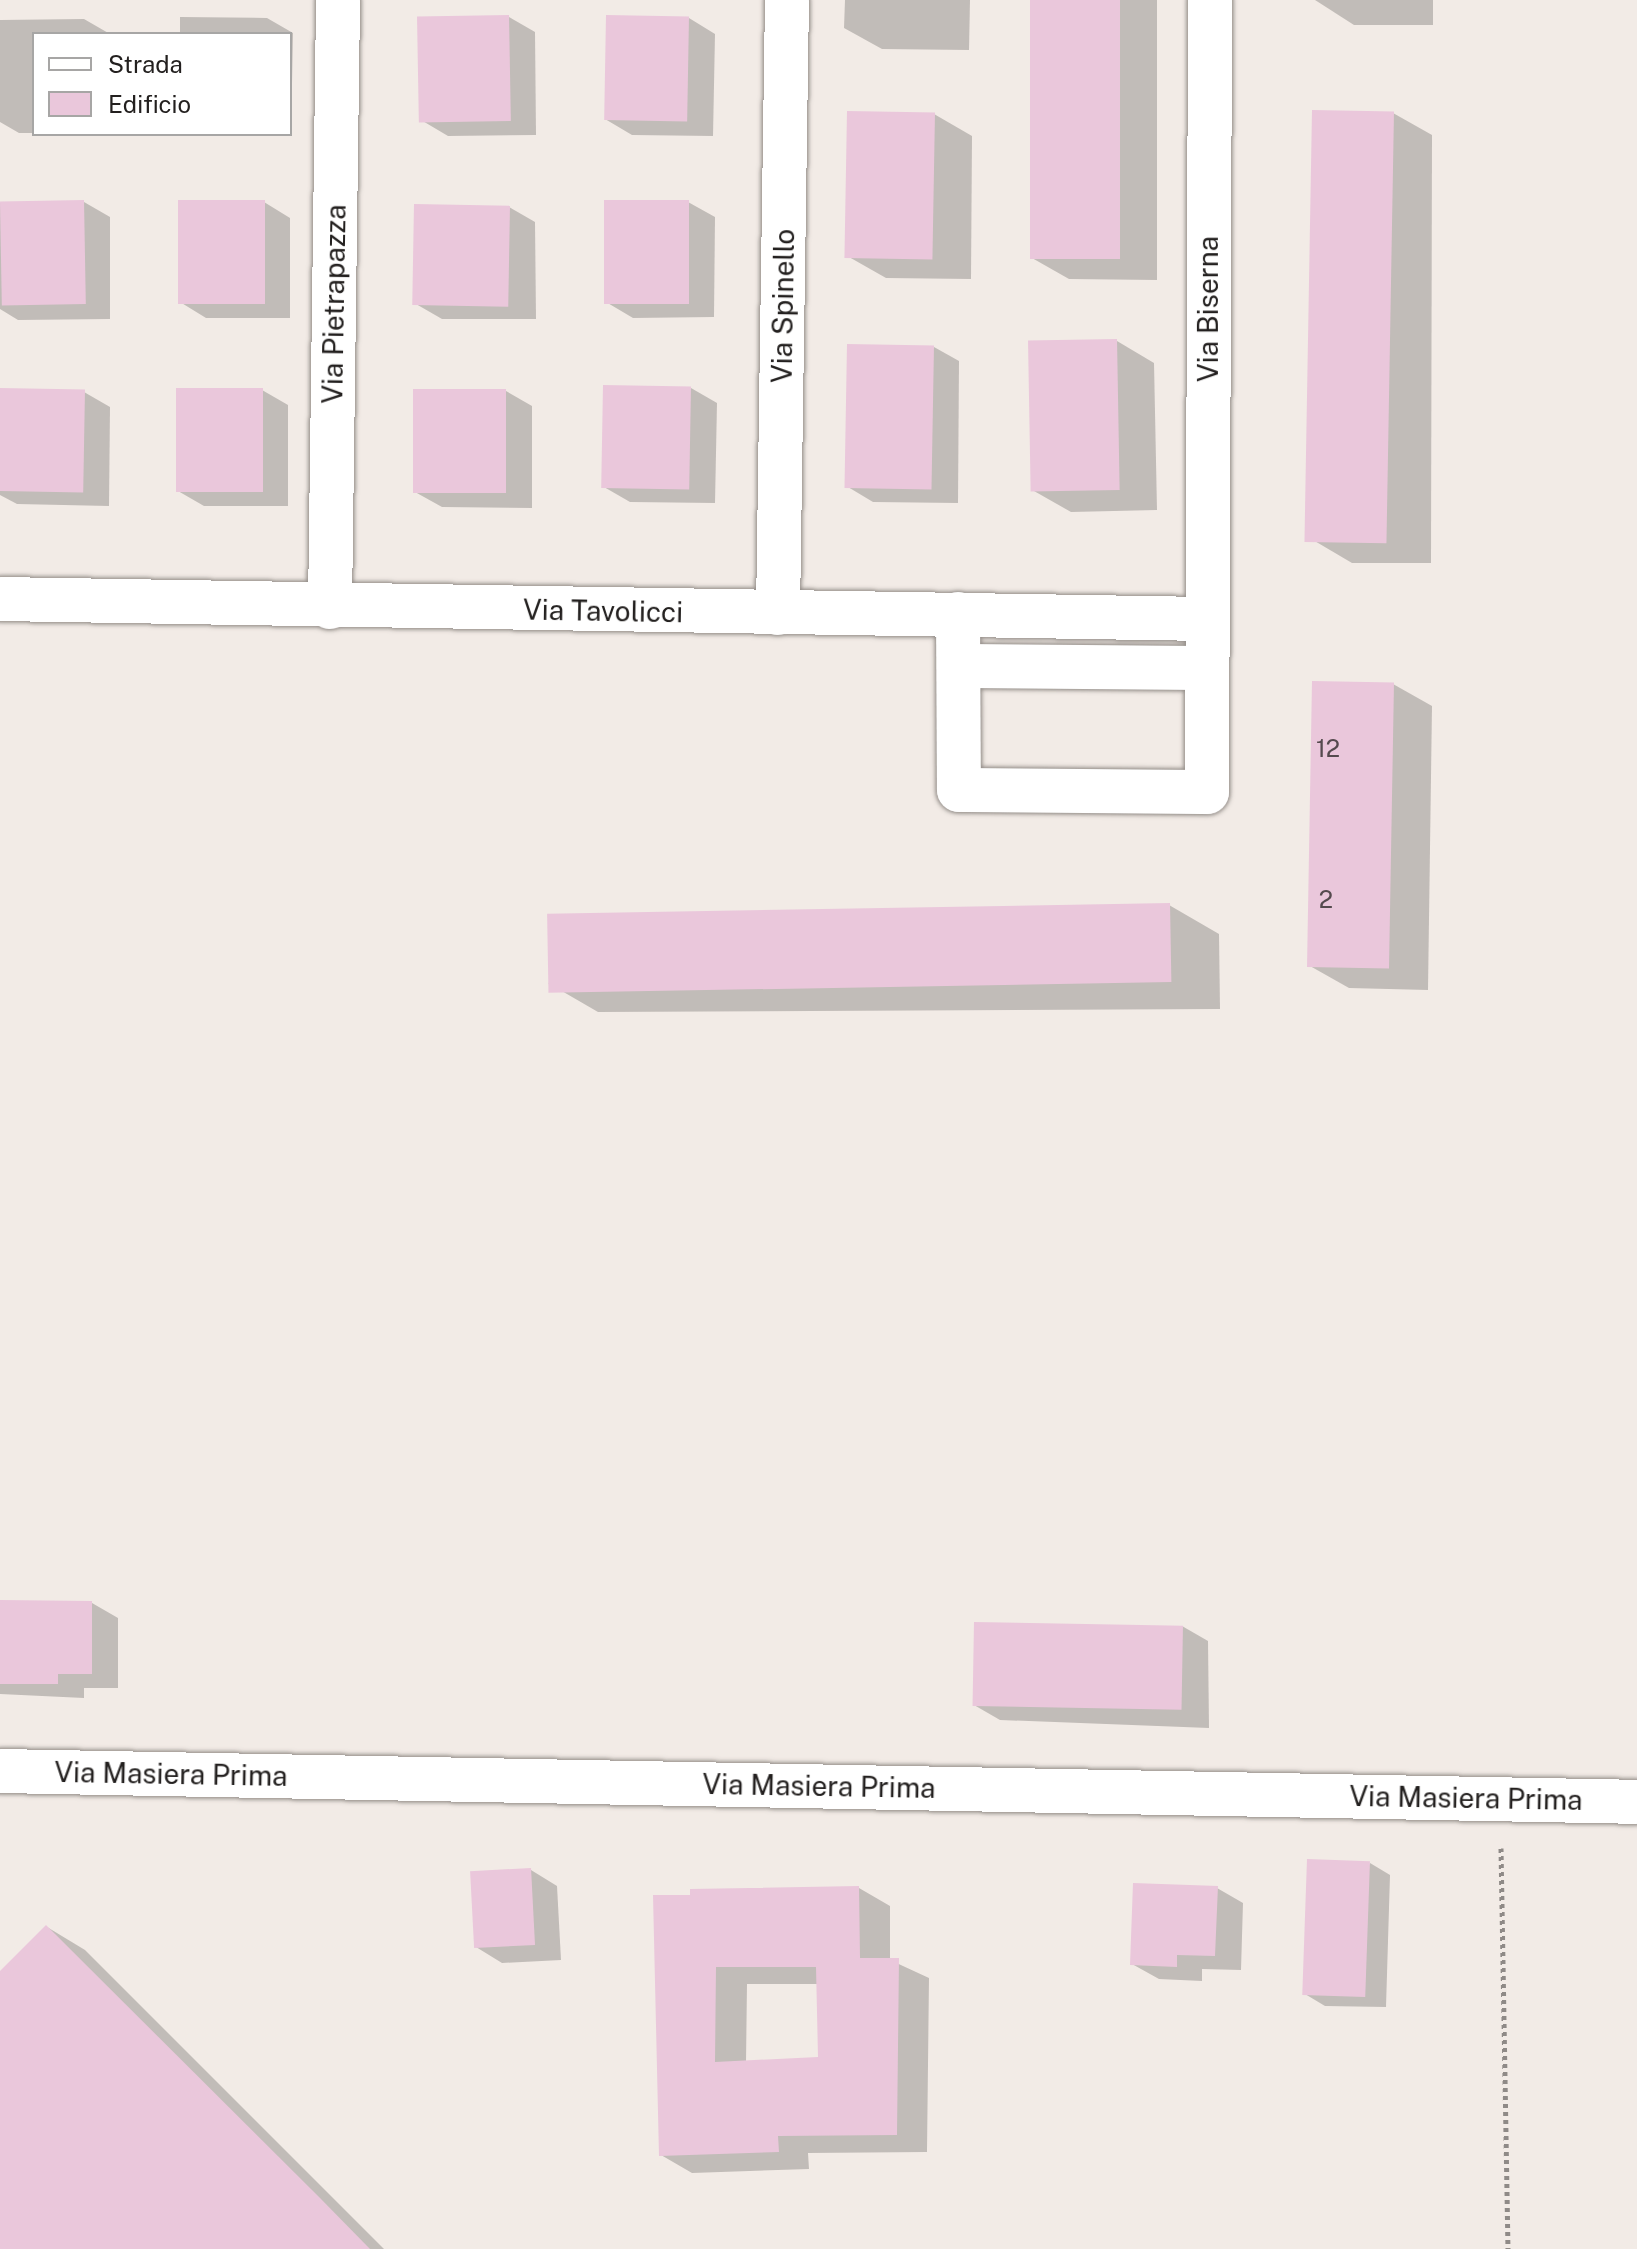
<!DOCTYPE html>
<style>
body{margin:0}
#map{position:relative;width:1637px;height:2249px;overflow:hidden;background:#f2ebe6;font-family:"Public Sans",sans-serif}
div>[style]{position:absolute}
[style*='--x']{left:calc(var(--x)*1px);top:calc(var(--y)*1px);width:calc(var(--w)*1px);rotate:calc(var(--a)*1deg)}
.shadow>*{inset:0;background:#0003}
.building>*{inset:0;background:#eac7db;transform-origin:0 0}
.path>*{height:5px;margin-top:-2.5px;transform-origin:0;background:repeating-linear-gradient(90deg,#8f8a87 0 4px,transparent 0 8px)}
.roads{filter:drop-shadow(0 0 2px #938d88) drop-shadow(0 0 2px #938d88)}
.minor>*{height:44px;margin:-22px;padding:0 22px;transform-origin:22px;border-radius:22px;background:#fff}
span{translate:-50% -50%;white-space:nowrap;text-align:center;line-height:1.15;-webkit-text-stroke:8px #fff;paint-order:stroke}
.number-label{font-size:24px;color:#554a4e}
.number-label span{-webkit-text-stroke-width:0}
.street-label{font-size:28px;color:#23201f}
.legend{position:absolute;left:32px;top:32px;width:260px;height:104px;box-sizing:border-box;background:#fff;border:2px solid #a7a6a5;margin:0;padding:10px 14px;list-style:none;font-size:24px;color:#23201f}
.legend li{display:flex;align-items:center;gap:16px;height:40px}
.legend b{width:40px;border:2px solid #a7a6a5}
</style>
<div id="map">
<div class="shadow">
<div style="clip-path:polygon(845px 0,970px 0,969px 50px,882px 49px,844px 28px)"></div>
<div style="clip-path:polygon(1032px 0,1157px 0,1157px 280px,1069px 279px,1032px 258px)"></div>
<div style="clip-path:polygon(1315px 0,1433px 0,1433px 25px,1354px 25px)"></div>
<div style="clip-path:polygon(180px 17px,267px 18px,293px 33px,291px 136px,203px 134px,290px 134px,290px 34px,180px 34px)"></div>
<div style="clip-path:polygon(509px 17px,535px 32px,536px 135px,448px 136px,421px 120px)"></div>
<div style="clip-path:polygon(689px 18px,715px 34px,713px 136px,632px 135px,605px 119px)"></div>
<div style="clip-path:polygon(84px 19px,110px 34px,34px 34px,34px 133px,19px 133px,0 122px,0 20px)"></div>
<div style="clip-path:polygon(1393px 113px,1432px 135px,1431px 563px,1352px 563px,1313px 540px)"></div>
<div style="clip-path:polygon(934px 114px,972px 136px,971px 279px,886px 278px,849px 257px)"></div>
<div style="clip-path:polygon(84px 202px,110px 217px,110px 319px,18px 320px,0 309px,0 203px)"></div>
<div style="clip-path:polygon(264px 202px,290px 218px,290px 318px,206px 318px,180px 302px)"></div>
<div style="clip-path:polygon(688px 202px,715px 217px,714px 317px,633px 318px,606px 302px)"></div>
<div style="clip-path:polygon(509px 207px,535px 222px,536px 319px,442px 319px,416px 304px)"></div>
<div style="clip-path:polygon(1117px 341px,1154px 363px,1157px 510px,1071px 512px,1034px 491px)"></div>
<div style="clip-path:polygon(934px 347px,959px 361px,958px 503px,873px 502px,848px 487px)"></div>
<div style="clip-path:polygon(691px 388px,717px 403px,715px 503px,630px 502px,604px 487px)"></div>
<div style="clip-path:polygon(0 390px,84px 392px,110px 407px,109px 506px,17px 504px,0 495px)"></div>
<div style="clip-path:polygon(262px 390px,288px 405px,288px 506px,204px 506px,178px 491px)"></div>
<div style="clip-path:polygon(506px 391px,532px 406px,532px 508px,442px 507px,415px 492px)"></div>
<div style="clip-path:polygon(1393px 684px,1432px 706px,1428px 990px,1349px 988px,1310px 966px)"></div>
<div style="clip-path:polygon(1169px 905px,1219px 934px,1220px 1009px,598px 1012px,548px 983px)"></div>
<div style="clip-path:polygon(0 1603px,92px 1603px,118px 1618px,118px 1688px,84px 1688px,84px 1698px,0 1694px)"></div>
<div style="clip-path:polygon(1182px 1626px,1208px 1641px,1209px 1728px,1000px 1720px,974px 1705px)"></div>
<div style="clip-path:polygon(1370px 1863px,1390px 1875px,1386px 2007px,1325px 2006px,1305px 1994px)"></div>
<div style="clip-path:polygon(531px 1870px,557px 1886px,561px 1960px,502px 1963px,476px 1947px)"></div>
<div style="clip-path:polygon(evenodd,859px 1888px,890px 1906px,890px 1960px,929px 1978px,927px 2152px,808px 2153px,809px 2169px,692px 2173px,661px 2155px,655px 1897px,859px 1888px,747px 1984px,819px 1984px,820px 2058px,746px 2063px,747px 1984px)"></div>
<div style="clip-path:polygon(1217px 1888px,1243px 1903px,1241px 1970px,1202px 1969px,1202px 1981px,1159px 1979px,1132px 1964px)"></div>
<div style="clip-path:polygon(47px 1927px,85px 1950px,384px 2249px,0 2249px,0 1974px)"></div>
</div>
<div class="building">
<div style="left:1030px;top:0;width:90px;height:259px"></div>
<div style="left:509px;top:15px;width:106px;height:92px;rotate:89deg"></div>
<div style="left:606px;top:15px;width:83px;height:105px;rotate:1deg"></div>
<div style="left:1312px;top:110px;width:82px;height:432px;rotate:1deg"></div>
<div style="left:847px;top:111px;width:88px;height:147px;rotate:1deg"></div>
<div style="left:84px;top:200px;width:104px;height:84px;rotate:89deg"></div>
<div style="left:178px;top:200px;width:87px;height:104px"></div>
<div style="left:604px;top:200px;width:85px;height:104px"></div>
<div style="left:414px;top:204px;width:96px;height:101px;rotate:1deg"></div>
<div style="left:1117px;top:339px;width:151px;height:89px;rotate:89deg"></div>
<div style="left:847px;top:344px;width:87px;height:144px;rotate:1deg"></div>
<div style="left:603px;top:385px;width:88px;height:103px;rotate:1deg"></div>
<div style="left:0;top:388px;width:85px;height:103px;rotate:1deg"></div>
<div style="left:176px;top:388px;width:87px;height:104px"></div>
<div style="left:413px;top:389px;width:93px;height:104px"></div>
<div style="left:1312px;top:681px;width:82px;height:286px;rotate:1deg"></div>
<div style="left:1170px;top:903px;width:79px;height:623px;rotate:89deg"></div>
<div style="clip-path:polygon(0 1600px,92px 1601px,92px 1674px,58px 1674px,58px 1684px,0 1684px)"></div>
<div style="left:974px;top:1622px;width:209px;height:84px;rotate:1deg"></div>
<div style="left:1307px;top:1859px;width:63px;height:136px;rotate:2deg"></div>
<div style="left:531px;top:1868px;width:77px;height:61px;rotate:87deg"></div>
<div style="clip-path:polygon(1133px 1883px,1218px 1886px,1215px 1956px,1177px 1955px,1177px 1967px,1130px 1965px)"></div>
<div style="clip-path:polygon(evenodd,859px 1886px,860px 1958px,899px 1958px,897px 2135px,778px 2136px,779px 2152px,659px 2156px,653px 1895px,690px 1895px,690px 1889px,859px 1886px,716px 1967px,816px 1967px,818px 2057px,715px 2062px,716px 1967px)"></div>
<div style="clip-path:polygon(46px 1925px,320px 2198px,370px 2249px,0 2249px,0 1971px)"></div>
</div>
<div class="path">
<div style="--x:1501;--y:1848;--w:401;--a:89"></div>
</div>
<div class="roads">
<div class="minor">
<div style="--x:0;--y:599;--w:1206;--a:0.95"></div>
<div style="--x:330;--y:607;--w:607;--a:-89.24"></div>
<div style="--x:778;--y:613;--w:613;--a:-89.16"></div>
<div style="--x:958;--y:614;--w:176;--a:89.7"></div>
<div style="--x:959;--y:790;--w:248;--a:0.5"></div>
<div style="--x:1207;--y:792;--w:792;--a:-89.78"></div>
<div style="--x:960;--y:666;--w:246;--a:0.5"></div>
<div style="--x:0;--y:1771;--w:1637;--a:1.08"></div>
</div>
</div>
<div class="number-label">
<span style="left:1328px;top:749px">12</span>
<span style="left:1326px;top:900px">2</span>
</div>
<div class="street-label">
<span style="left:334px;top:304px;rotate:-89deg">Via Pietrapazza</span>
<span style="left:783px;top:306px;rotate:-89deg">Via Spinello</span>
<span style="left:1208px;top:309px;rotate:-90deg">Via Biserna</span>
<span style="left:603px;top:611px;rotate:1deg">Via Tavolicci</span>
<span style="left:171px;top:1774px;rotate:1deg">Via Masiera Prima</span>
<span style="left:819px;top:1786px;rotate:1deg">Via Masiera Prima</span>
<span style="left:1466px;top:1798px;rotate:1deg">Via Masiera Prima</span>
</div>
<ul class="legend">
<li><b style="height:10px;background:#fff"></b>Strada</li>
<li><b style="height:22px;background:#eac7db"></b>Edificio</li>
</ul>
</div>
